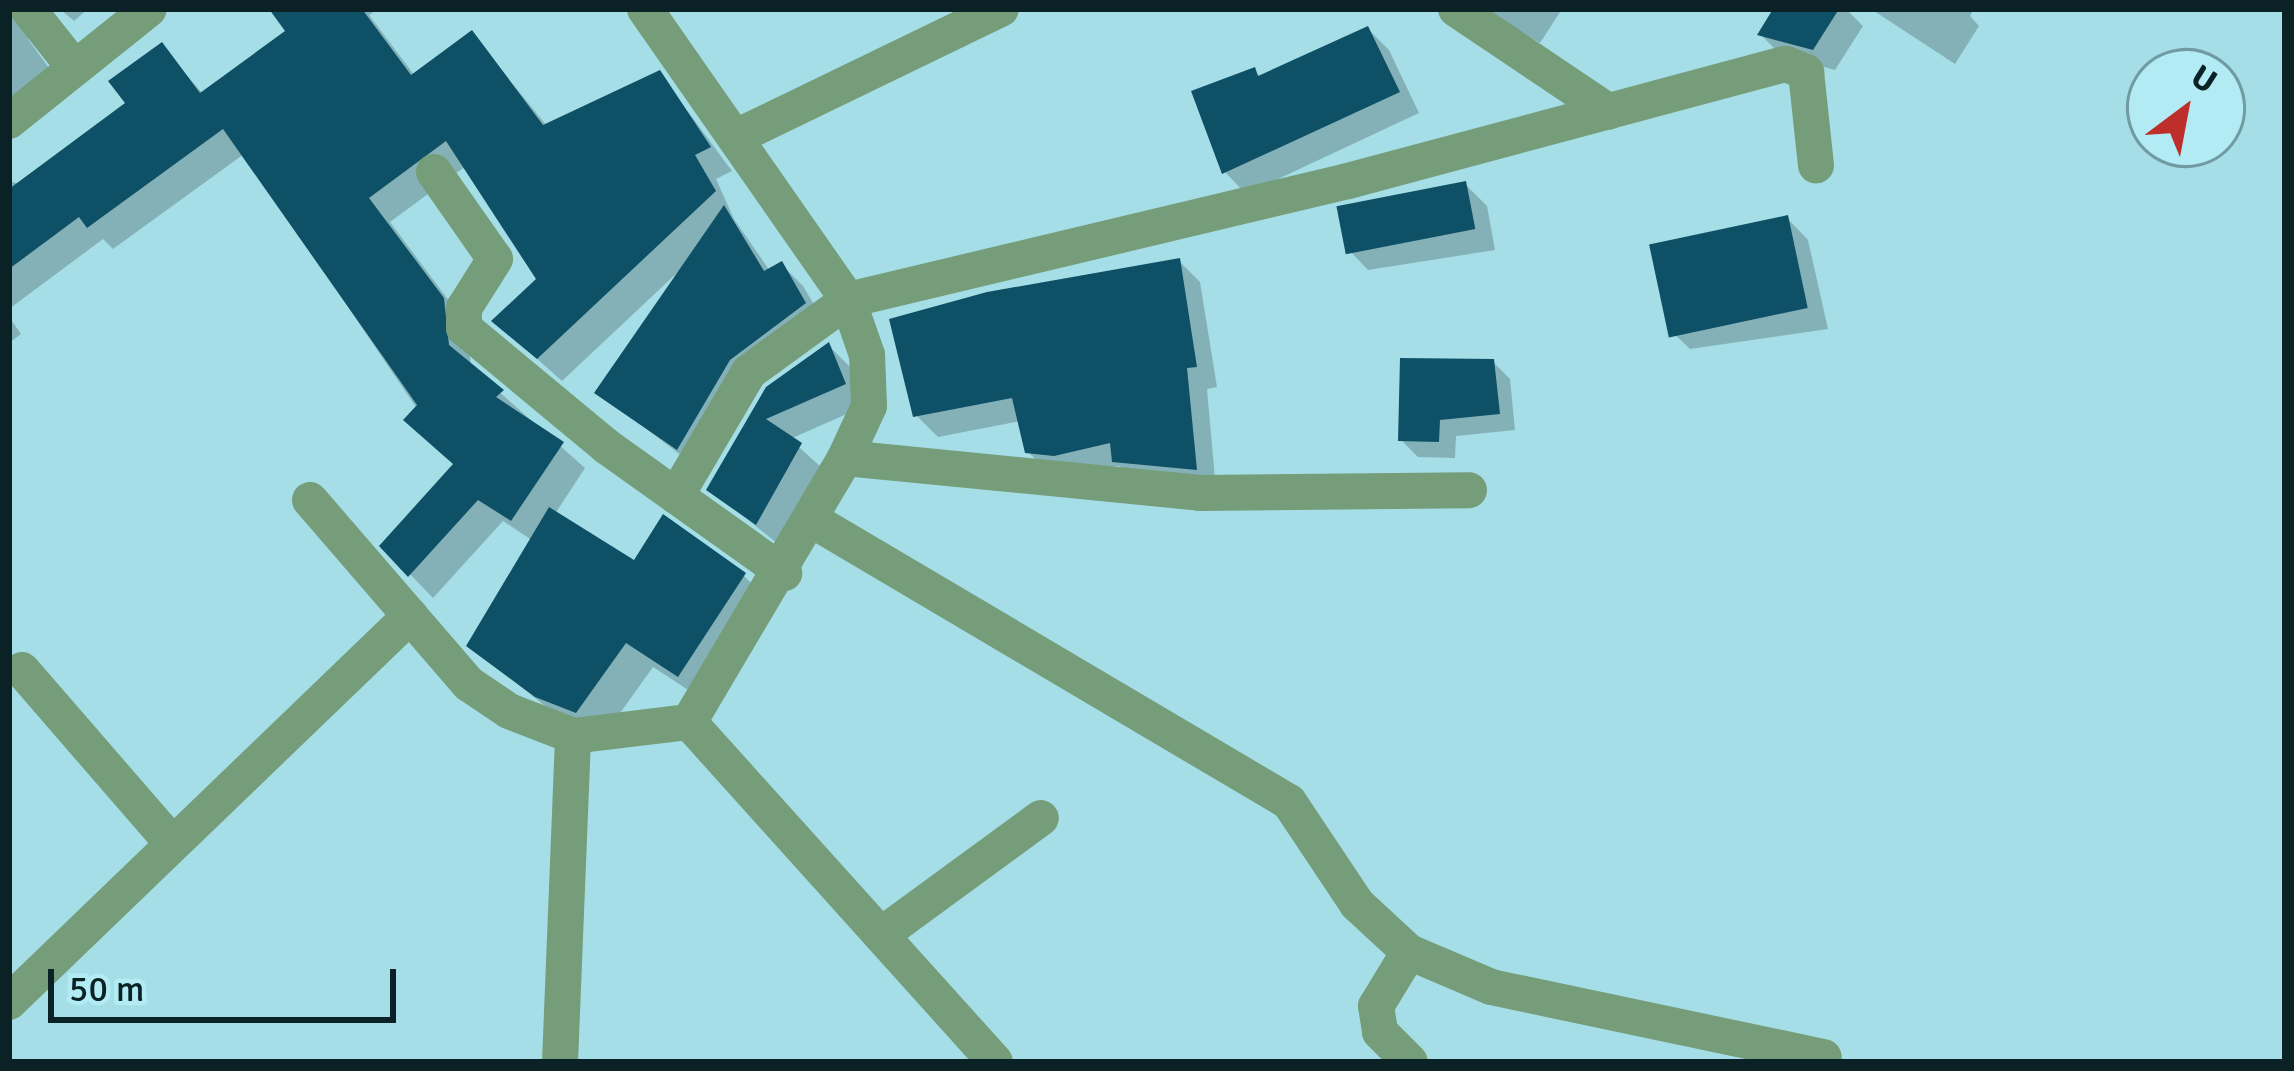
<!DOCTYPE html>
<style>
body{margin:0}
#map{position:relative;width:2294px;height:1071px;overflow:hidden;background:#a5dee6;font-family:Signika,sans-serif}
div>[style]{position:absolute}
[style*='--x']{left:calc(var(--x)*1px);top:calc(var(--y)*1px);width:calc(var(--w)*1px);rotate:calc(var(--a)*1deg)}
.shadow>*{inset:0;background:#0003}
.building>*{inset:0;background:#0e5066;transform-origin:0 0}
.minor>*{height:36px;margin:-18px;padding:0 18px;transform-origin:18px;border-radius:18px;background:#769d7a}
span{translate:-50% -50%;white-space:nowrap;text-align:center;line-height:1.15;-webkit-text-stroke:12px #b2ebf3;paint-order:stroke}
.frame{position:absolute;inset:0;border:12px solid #0a2225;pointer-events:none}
.north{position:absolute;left:2126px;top:48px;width:120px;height:120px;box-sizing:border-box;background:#b2ebf3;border:3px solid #6f9ba1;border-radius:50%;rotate:32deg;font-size:33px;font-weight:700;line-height:48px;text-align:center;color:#0a2225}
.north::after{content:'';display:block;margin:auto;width:42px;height:54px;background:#be2f2c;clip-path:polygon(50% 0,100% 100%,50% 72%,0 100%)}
.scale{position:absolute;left:48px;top:969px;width:348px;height:54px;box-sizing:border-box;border:6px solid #0a2225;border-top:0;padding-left:15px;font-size:36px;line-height:42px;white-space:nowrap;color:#0a2225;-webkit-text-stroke:9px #b2ebf3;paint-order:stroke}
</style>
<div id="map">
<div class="shadow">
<div style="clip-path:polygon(9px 9px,88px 9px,74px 21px,61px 10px,36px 15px,28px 39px,62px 86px,9px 125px)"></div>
<div style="clip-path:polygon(273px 9px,378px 9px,369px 15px,415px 76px,472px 34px,547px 126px,660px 74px,732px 171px,716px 179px,734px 219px,770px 271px,781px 264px,803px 286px,826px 325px,751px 381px,699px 469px,598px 392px,679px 271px,562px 381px,495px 321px,540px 279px,466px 166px,390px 222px,467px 325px,471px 367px,585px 468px,555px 514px,634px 564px,744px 576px,770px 602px,705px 701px,653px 667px,603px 737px,565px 722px,469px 645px,533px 541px,503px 521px,433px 598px,383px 546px,456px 466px,244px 154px,113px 249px,103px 239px,9px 309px,9px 181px,20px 184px,129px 104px,161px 46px,203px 94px,289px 31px)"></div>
<div style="clip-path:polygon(1482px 9px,1562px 9px,1540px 43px)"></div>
<div style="clip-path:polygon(1777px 9px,1846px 9px,1863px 26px,1835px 70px,1781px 55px,1760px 34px)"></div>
<div style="clip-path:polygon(1871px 9px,1974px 9px,1970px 16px,1979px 26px,1955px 64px)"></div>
<div style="clip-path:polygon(1368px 29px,1389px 50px,1419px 113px,1246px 194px,1225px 172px,1254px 71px,1262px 78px)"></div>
<div style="clip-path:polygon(1465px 184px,1487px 206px,1495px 250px,1368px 270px,1347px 248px)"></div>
<div style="clip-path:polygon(1787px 218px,1808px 240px,1828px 329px,1690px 349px,1668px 328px)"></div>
<div style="clip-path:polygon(1179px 261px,1200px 282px,1217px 387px,1207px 389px,1216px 490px,1136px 482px,1120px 466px,1050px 473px,1028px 452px,1020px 421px,938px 437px,916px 415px)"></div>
<div style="clip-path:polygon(9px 317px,21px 334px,9px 343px)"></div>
<div style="clip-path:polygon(829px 346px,850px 367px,865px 406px,790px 439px,821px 467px,778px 544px,710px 489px,768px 390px)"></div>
<div style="clip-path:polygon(1493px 362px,1510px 379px,1515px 430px,1456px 436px,1455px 458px,1418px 457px,1401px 440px)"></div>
</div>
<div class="building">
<div style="clip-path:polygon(269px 9px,362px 9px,411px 75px,472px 30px,543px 125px,660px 70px,711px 147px,695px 155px,716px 191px,537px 359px,491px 321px,536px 279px,446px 141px,369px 198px,444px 298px,449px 345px,504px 390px,496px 397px,564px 442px,511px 521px,478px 500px,408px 577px,379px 546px,453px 464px,403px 420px,417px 405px,223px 129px,87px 228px,79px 217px,9px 269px,9px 189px,125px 103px,108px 81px,162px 42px,200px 93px,285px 31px)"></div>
<div style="clip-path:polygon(1773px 9px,1839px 9px,1813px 50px,1757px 35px)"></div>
<div style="clip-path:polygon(1368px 26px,1400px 92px,1222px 174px,1191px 91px,1255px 67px,1258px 76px)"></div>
<div style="left:1466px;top:181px;width:49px;height:132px;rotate:79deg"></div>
<div style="clip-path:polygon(724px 205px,764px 271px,782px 261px,806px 303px,730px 360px,677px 450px,594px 393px)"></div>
<div style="left:1788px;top:215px;width:95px;height:142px;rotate:78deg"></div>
<div style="clip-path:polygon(1180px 258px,1197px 367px,1187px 368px,1197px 470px,1112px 462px,1110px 443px,1054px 456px,1025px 453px,1012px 398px,913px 417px,889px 319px,987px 292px)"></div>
<div style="clip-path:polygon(829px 342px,846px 384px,766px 419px,802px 443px,756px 525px,706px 490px,766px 387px)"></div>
<div style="clip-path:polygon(1400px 358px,1494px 359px,1500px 414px,1440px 420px,1439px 442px,1398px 441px)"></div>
<div style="clip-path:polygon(549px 507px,634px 560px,663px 514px,746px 573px,678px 677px,626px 643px,576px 713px,535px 697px,466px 646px)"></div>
</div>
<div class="minor">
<div style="--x:28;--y:9;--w:74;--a:51.6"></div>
<div style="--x:1456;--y:9;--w:184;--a:33.9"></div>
<div style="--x:9;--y:121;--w:179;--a:-38.7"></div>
<div style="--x:738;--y:136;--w:292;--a:-25.8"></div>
<div style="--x:434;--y:172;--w:106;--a:55"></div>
<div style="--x:495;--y:259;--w:58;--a:122.3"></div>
<div style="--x:464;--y:308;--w:20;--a:90"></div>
<div style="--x:464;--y:328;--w:185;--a:39.7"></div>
<div style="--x:606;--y:446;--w:219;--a:35.5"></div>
<div style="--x:845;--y:458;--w:357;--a:5.6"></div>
<div style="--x:1200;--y:493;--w:269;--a:-0.6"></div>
<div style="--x:676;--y:496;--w:144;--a:-59.5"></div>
<div style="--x:749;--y:372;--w:122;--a:-36"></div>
<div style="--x:848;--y:300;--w:514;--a:-13.39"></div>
<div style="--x:1348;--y:181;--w:453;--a:-15"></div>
<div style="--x:1786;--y:64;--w:22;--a:22"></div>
<div style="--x:1806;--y:72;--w:94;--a:83.9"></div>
<div style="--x:310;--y:500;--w:243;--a:49.2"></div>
<div style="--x:469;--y:684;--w:48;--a:34"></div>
<div style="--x:509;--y:711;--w:69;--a:21.3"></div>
<div style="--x:573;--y:736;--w:117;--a:-6.9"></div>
<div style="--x:689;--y:722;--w:307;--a:-59.4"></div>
<div style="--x:845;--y:458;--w:57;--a:-65.2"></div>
<div style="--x:869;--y:406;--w:51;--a:-92.2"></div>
<div style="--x:867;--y:355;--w:58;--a:-109.1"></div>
<div style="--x:848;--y:300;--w:355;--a:-124.9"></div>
<div style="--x:812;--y:520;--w:554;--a:30.59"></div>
<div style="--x:1289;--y:802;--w:123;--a:56.3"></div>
<div style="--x:1357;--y:904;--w:71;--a:42.7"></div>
<div style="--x:1409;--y:952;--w:89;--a:23.1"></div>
<div style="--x:1491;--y:987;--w:340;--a:11.9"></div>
<div style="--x:22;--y:670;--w:228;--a:49.1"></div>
<div style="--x:689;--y:722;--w:457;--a:48"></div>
<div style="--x:881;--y:935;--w:198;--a:-36.2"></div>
<div style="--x:1409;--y:952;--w:63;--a:121.4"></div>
<div style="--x:1376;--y:1006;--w:26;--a:81"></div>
<div style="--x:1380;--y:1032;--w:42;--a:45"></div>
<div style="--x:9;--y:1002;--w:557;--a:-43.91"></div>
<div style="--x:560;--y:1062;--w:326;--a:-87.7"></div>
</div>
<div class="frame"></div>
<div class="north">U</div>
<div class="scale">50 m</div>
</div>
